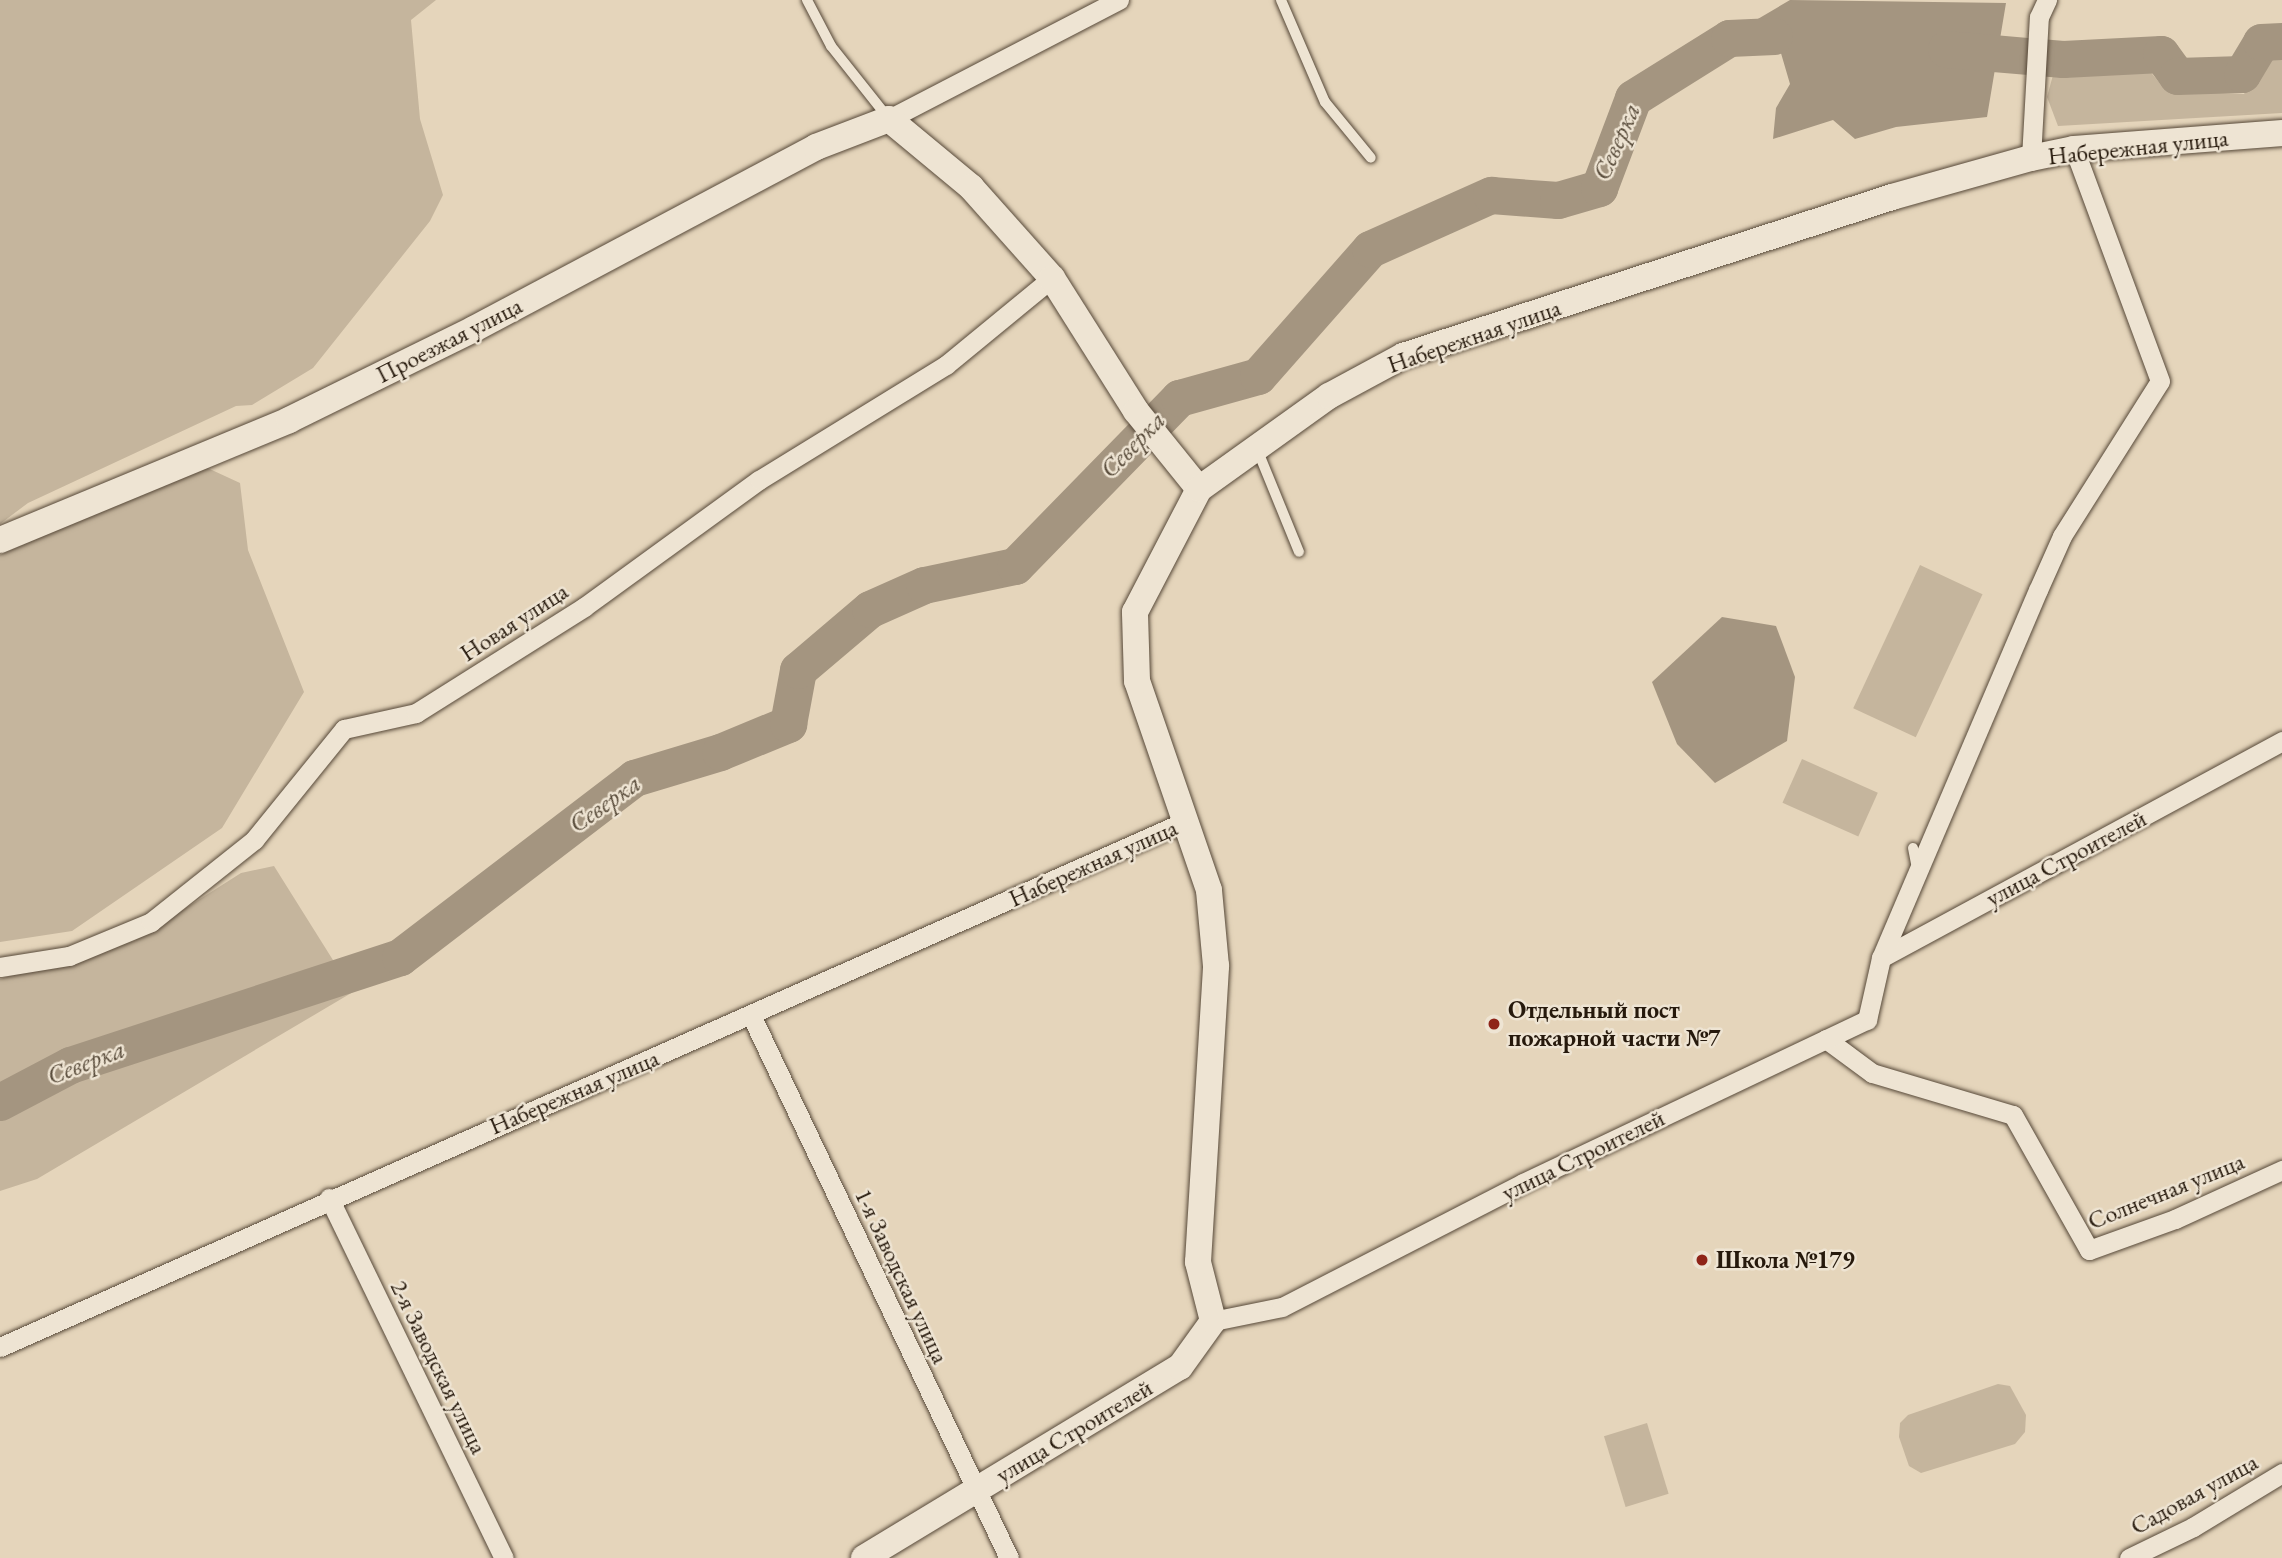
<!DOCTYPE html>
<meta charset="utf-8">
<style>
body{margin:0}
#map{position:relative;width:2282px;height:1558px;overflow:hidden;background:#e5d5bb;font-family:"EB Garamond",serif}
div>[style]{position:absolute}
.green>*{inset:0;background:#c5b59d;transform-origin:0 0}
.water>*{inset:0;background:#a49580}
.river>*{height:37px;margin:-18.5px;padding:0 18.5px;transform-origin:18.5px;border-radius:18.5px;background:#a49580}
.roads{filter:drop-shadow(0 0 2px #564838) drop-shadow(0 0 2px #564838)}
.lane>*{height:10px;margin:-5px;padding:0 5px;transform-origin:5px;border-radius:5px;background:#eee4d3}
.street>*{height:19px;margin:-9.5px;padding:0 9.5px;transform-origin:9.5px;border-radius:9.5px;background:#eee4d3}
.secondary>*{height:26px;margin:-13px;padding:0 13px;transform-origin:13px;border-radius:13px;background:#eee4d3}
.dots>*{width:19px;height:19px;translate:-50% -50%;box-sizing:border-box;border:4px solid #eee4d3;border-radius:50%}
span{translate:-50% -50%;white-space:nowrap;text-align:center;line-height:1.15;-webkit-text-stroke:5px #eee4d3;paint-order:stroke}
.street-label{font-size:24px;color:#26190c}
.poi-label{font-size:24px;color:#26190c;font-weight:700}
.left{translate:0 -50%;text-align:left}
.water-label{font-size:26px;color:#584b3a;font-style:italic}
</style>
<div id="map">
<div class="green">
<div style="clip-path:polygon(0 0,436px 0,411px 20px,420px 119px,443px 195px,430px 221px,313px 368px,252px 405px,236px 406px,28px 503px,0 524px)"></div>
<div style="clip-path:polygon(2268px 53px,2282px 53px,2282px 113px,2058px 126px,2047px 97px,2053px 75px,2149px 70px,2166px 91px,2244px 94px)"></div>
<div style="clip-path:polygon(201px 465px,240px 483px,248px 550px,304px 692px,222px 828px,72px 931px,0 942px,0 555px)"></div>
<div style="left:1920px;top:565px;width:69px;height:158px;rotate:25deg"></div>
<div style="left:1802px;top:759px;width:83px;height:48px;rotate:24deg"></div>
<div style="clip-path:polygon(274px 866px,353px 992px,37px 1179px,0 1191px,0 979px,134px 941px,241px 873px)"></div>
<div style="clip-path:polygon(1998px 1384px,2010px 1386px,2026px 1415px,2025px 1432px,2015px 1444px,1921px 1473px,1909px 1466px,1899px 1437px,1900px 1423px,1908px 1415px)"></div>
<div style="left:1647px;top:1423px;width:74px;height:45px;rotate:73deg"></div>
</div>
<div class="water">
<div style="clip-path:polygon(1790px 0,2006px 3px,1987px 117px,1896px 127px,1855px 139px,1833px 120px,1773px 139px,1776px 108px,1790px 84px,1778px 43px,1722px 40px)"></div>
<div style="clip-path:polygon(1722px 617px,1776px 626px,1795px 677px,1787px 741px,1715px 783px,1677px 744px,1652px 682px)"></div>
</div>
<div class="river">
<div style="left:1946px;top:49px;width:117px;rotate:4.9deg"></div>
<div style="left:2063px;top:59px;width:98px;rotate:-2.9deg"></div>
<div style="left:2161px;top:54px;width:27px;rotate:54deg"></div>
<div style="left:2177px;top:76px;width:65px;rotate:-1.8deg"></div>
<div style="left:2242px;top:74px;width:37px;rotate:-59deg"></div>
<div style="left:2261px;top:42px;width:21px;rotate:-3deg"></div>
<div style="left:0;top:1102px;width:79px;rotate:-27.9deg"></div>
<div style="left:70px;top:1065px;width:347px;rotate:-18.1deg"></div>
<div style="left:400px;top:957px;width:295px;rotate:-37.4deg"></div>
<div style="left:634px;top:778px;width:90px;rotate:-16.8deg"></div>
<div style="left:720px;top:752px;width:74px;rotate:-22.4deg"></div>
<div style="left:788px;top:724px;width:55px;rotate:-79.5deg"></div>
<div style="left:798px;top:670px;width:94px;rotate:-40.3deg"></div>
<div style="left:870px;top:609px;width:59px;rotate:-24deg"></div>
<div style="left:924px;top:585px;width:93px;rotate:-11.8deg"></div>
<div style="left:1015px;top:566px;width:235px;rotate:-45.7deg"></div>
<div style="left:1179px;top:398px;width:82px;rotate:-15.6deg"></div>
<div style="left:1258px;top:376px;width:169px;rotate:-48.6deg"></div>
<div style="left:1370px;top:249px;width:133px;rotate:-24.1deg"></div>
<div style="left:1491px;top:195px;width:67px;rotate:4.3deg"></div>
<div style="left:1558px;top:200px;width:43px;rotate:-16.3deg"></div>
<div style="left:1599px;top:188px;width:96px;rotate:-69.3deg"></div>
<div style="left:1633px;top:98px;width:113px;rotate:-32deg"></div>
<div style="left:1729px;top:38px;width:45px;rotate:-2.5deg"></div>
</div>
<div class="roads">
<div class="lane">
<div style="left:807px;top:0;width:52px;rotate:62.4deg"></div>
<div style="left:831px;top:46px;width:93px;rotate:51.5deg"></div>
<div style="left:1281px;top:0;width:111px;rotate:66.7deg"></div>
<div style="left:1325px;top:102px;width:72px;rotate:50.6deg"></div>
<div style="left:1257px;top:449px;width:111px;rotate:67.8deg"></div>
<div style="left:1913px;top:848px;width:20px;rotate:79deg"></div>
</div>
<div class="street">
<div style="left:889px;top:119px;width:259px;rotate:-27.4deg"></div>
<div style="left:2031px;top:158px;width:141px;rotate:-86.8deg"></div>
<div style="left:2039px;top:17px;width:19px;rotate:-65deg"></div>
<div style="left:1881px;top:958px;width:456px;rotate:-28.4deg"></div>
<div style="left:0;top:967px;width:70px;rotate:-9.1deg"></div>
<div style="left:69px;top:956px;width:89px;rotate:-22.5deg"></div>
<div style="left:151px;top:922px;width:132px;rotate:-38.5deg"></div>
<div style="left:254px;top:840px;width:143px;rotate:-51deg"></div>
<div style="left:344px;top:729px;width:74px;rotate:-12.5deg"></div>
<div style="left:416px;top:713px;width:199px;rotate:-32.2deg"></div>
<div style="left:584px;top:607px;width:216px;rotate:-36deg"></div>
<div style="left:759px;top:480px;width:220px;rotate:-31.6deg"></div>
<div style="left:946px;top:365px;width:137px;rotate:-39.4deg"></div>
<div style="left:751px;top:1015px;width:601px;rotate:64.59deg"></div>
<div style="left:1826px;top:1039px;width:57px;rotate:36.5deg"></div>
<div style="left:1872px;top:1073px;width:147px;rotate:16.6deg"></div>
<div style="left:2013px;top:1115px;width:155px;rotate:60.6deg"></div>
<div style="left:2089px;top:1250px;width:91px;rotate:-19.8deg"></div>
<div style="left:2175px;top:1219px;width:118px;rotate:-24.6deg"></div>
<div style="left:329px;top:1198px;width:400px;rotate:64.1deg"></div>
<div style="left:1213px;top:1321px;width:70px;rotate:-11.5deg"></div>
<div style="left:1282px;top:1307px;width:271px;rotate:-27.2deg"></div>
<div style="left:1523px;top:1183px;width:381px;rotate:-25.4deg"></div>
<div style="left:1867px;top:1020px;width:64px;rotate:-77.3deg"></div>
<div style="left:1881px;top:958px;width:400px;rotate:-66.9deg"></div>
<div style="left:2038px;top:590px;width:59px;rotate:-66deg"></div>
<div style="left:2062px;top:536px;width:183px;rotate:-57.7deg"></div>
<div style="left:2160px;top:381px;width:247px;rotate:-110.3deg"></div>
<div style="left:0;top:1347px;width:1297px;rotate:-23.92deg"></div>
<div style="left:2129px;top:1558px;width:71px;rotate:-25.8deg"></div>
<div style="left:2193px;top:1527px;width:104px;rotate:-31.2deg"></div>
</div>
<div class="secondary">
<div style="left:0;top:540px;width:313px;rotate:-22.5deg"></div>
<div style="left:289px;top:420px;width:206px;rotate:-26.2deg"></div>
<div style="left:474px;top:329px;width:387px;rotate:-28deg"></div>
<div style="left:816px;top:147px;width:78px;rotate:-21deg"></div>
<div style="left:889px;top:119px;width:107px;rotate:39.7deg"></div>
<div style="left:971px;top:187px;width:122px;rotate:48.3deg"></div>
<div style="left:1052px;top:278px;width:157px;rotate:57.7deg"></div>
<div style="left:1136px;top:411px;width:100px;rotate:51.1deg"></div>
<div style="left:864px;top:1558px;width:369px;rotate:-31.2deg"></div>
<div style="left:1180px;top:1367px;width:57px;rotate:-54.3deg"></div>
<div style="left:1213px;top:1321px;width:61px;rotate:-104.3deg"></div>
<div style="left:1198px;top:1262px;width:297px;rotate:-86.5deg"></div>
<div style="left:1216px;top:966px;width:76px;rotate:-95.3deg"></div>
<div style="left:1209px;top:890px;width:221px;rotate:-109deg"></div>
<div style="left:1137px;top:681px;width:69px;rotate:-91.7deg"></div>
<div style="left:1135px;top:612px;width:139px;rotate:-62.5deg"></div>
<div style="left:1199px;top:489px;width:160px;rotate:-35.6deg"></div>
<div style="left:1329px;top:396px;width:84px;rotate:-28.4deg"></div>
<div style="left:1403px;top:356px;width:514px;rotate:-18.01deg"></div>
<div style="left:1892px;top:197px;width:144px;rotate:-15.7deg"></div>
<div style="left:2031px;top:158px;width:44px;rotate:-11.8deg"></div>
<div style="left:2074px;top:149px;width:209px;rotate:-4.4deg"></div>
</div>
</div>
<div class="dots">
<div style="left:1494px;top:1024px;background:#8f2418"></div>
<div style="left:1702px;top:1260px;background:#8f2418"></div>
</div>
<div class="street-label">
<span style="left:2138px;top:147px;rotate:-6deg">Набережная улица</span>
<span style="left:1474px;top:336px;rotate:-19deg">Набережная улица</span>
<span style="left:449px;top:340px;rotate:-27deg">Проезжая улица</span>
<span style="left:514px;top:622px;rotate:-33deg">Новая улица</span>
<span style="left:2066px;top:858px;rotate:-28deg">улица Строителей</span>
<span style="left:1093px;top:863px;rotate:-24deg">Набережная улица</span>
<span style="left:574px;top:1092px;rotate:-23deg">Набережная улица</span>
<span style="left:1583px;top:1155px;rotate:-26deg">улица Строителей</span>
<span style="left:2166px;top:1191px;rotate:-22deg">Солнечная улица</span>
<span style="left:902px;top:1276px;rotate:65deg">1-я Заводская улица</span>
<span style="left:439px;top:1367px;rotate:64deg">2-я Заводская улица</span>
<span style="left:1074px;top:1431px;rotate:-31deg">улица Строителей</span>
<span style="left:2194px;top:1494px;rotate:-29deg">Садовая улица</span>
</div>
<div class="poi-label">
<span class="left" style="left:1508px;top:1024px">Отдельный пост<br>пожарной части №7</span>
<span class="left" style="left:1716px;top:1260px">Школа №179</span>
</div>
<div class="water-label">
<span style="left:1617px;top:142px;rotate:-66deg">Северка</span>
<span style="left:1133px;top:445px;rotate:-46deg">Северка</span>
<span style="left:605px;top:804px;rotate:-35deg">Северка</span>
<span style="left:86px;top:1063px;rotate:-21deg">Северка</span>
</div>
</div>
